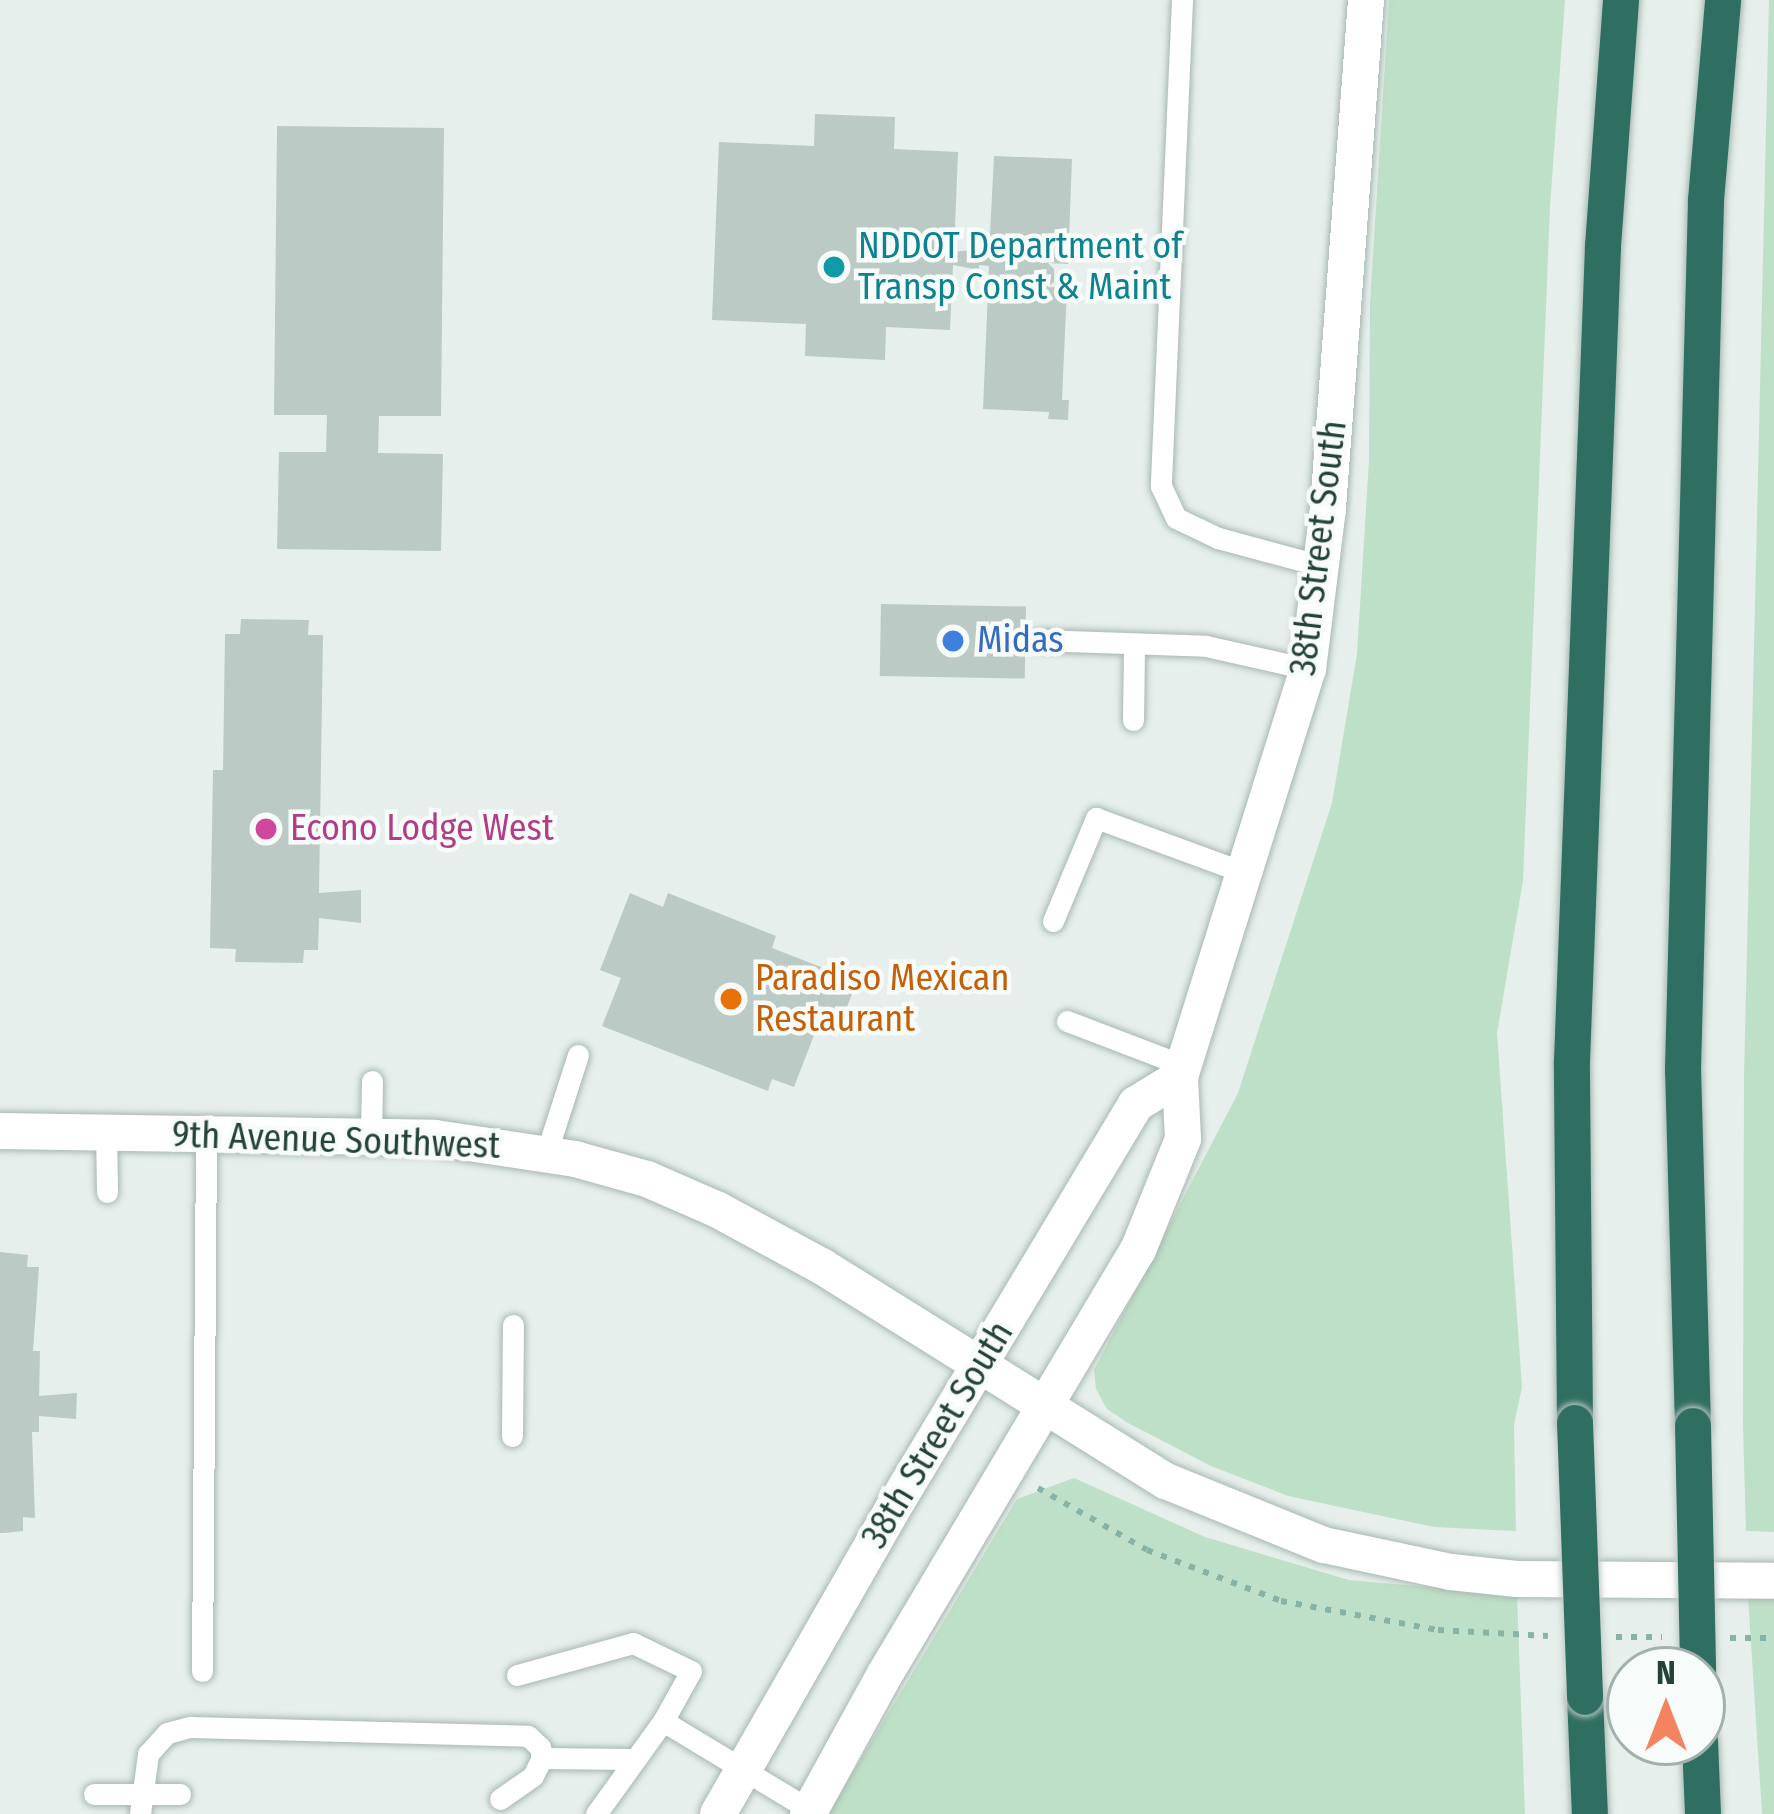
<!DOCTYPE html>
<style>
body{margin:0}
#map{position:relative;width:1774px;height:1814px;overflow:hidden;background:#e6efeb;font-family:"Fira Sans Condensed",sans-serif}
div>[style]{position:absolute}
.green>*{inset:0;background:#bfe0c8}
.building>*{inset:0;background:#bbcac4;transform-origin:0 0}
.path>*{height:6px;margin-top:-3px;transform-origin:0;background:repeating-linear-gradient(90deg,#86b3a5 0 6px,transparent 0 15px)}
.roads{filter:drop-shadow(0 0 3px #a8b8b2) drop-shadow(0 0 3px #a8b8b2)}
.service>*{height:21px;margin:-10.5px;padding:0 10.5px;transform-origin:10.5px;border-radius:10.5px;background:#fff}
.tertiary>*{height:36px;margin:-18px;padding:0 18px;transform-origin:18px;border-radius:18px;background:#fff}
.motorway>*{height:36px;margin:-18px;padding:0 18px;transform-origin:18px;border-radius:18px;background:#2f6f62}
.bridges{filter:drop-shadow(0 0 3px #c2cac8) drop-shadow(0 0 3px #c2cac8)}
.motorway-bridge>*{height:36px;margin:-18px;padding:0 18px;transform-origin:18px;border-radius:18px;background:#2f6f62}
.dots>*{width:33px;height:33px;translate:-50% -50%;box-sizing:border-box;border:6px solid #f7fbf9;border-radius:50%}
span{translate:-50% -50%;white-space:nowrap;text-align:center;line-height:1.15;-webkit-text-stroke:9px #f7fbf9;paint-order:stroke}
.culture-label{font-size:36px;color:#0d838f}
.left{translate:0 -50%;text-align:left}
.street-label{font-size:36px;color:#24423a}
.shop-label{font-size:36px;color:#366cbe}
.hotel-label{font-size:36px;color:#b23c85}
.food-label{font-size:36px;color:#c56008}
.north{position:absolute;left:1606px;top:1646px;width:120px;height:120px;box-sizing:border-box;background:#f7fbf9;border:3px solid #a3b1ad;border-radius:50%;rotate:0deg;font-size:33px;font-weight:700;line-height:48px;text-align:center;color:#24423a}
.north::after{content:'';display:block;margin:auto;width:42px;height:54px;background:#f4845f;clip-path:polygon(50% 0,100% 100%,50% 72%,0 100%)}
</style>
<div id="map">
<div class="green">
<div style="clip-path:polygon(1389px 0,1565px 0,1550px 207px,1523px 881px,1497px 1033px,1522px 1387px,1514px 1425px,1516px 1531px,1434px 1527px,1288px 1496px,1211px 1466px,1128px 1423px,1107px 1409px,1096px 1389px,1094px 1370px,1238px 1093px,1332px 803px,1357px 654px,1369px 460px,1370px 303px)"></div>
<div style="clip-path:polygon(1769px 0,1774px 0,1774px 1532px,1746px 1531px,1743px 1427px,1744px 1078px)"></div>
<div style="clip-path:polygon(1074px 1478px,1205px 1537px,1349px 1580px,1517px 1595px,1525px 1814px,828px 1814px,1017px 1499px)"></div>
<div style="clip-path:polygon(1748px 1597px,1774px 1598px,1774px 1814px,1762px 1814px)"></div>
</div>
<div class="building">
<div style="clip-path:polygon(815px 114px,895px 117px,894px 149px,958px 152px,954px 252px,980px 249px,989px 254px,994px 156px,1072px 159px,1068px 264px,1048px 263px,1054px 269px,1054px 282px,1047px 287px,1067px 288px,1062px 400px,1069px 400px,1068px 420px,1048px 419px,1049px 412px,983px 409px,989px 266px,979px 265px,979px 270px,953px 265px,950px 330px,886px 327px,885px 360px,805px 356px,806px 324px,712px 320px,719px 142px,814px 146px)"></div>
<div style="clip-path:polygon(277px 126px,444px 128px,441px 416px,379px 416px,378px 453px,443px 454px,441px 551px,277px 549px,279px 452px,326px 452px,327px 415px,274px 415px)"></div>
<div style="left:881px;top:604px;width:145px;height:72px;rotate:1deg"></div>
<div style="clip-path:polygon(241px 619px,309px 620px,308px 635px,323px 635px,319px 893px,361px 890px,361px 923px,319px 918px,318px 950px,304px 950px,303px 963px,235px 962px,236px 949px,210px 948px,213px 770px,223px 770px,225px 634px,240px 634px)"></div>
<div style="clip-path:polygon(630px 893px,663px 907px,668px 893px,776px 936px,772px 948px,857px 981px,840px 1025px,821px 1017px,794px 1087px,772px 1079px,768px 1091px,602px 1026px,621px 978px,600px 970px)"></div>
<div style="clip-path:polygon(0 1252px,28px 1255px,27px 1267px,39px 1267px,33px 1351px,40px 1351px,39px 1396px,77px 1393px,76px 1419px,39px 1416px,39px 1432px,32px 1432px,35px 1518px,23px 1517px,23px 1531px,5px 1533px,0 1533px)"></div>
</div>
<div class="path">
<div style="left:1038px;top:1488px;width:125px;rotate:29.6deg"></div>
<div style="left:1147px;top:1550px;width:143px;rotate:20.8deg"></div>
<div style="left:1281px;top:1601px;width:160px;rotate:10.5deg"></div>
<div style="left:1438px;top:1630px;width:110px;rotate:3.1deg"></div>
<div style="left:1616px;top:1637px;width:46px"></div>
<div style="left:1730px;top:1638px;width:44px"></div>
</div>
<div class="roads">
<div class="service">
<div style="left:1182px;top:0;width:486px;rotate:92.5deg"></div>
<div style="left:1161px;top:486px;width:35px;rotate:65deg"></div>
<div style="left:1176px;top:518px;width:47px;rotate:25.5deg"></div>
<div style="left:1218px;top:538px;width:108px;rotate:15.1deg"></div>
<div style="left:1038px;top:640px;width:168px;rotate:2deg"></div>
<div style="left:1206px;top:646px;width:105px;rotate:12.7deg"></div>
<div style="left:1133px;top:720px;width:76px;rotate:-89.2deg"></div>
<div style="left:1053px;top:921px;width:112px;rotate:-67.3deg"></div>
<div style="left:1096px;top:818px;width:162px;rotate:20.2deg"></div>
<div style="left:1067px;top:1021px;width:126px;rotate:20.9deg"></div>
<div style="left:106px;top:1132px;width:60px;rotate:89deg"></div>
<div style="left:371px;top:1137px;width:56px;rotate:-89deg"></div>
<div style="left:546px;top:1154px;width:104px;rotate:-72.1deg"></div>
<div style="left:512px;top:1436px;width:111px;rotate:-89.5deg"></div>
<div style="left:202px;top:1671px;width:537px;rotate:-89.57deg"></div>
<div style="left:517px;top:1675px;width:120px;rotate:-15.4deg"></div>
<div style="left:633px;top:1643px;width:64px;rotate:25.8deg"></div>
<div style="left:691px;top:1671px;width:57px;rotate:119.2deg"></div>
<div style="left:663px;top:1721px;width:172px;rotate:31.2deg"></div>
<div style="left:542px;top:1758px;width:89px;rotate:0.6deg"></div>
<div style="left:94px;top:1794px;width:86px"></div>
<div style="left:140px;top:1814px;width:61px;rotate:-82.4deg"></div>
<div style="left:148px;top:1754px;width:28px;rotate:-48deg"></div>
<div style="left:167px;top:1733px;width:24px;rotate:-15deg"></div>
<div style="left:190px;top:1727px;width:338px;rotate:1.5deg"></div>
<div style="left:528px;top:1736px;width:16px;rotate:43deg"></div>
<div style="left:540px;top:1747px;width:11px;rotate:80deg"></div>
<div style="left:542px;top:1758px;width:20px;rotate:117deg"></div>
<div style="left:533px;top:1776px;width:40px;rotate:145.1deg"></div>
<div style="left:596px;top:1814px;width:115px;rotate:-54.2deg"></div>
</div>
<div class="tertiary">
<div style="left:0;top:1131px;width:435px;rotate:0.9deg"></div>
<div style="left:435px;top:1138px;width:142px;rotate:8.5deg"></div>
<div style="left:575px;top:1159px;width:75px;rotate:15.5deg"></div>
<div style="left:647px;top:1179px;width:77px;rotate:23.6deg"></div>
<div style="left:718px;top:1210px;width:119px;rotate:28.5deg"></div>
<div style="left:823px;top:1267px;width:404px;rotate:32deg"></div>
<div style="left:1166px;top:1481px;width:170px;rotate:22.1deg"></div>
<div style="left:1324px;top:1545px;width:130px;rotate:12deg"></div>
<div style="left:1451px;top:1572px;width:66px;rotate:6.1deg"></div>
<div style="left:1517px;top:1579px;width:257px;rotate:0.4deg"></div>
<div style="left:718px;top:1814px;width:362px;rotate:-60.2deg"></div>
<div style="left:898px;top:1500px;width:462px;rotate:-59deg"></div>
<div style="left:1136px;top:1104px;width:52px;rotate:-31.5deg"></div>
<div style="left:808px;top:1814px;width:160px;rotate:-61.2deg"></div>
<div style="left:885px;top:1674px;width:494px;rotate:-59.2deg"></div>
<div style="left:1138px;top:1250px;width:120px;rotate:-67.9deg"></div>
<div style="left:1183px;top:1139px;width:62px;rotate:-92.8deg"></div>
<div style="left:1180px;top:1077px;width:428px;rotate:-72.6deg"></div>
<div style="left:1308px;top:669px;width:162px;rotate:-82.9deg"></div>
<div style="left:1328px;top:508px;width:509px;rotate:-85.72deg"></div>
</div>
<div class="motorway">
<div style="left:1575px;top:1423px;width:362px;rotate:-90.5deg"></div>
<div style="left:1572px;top:1061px;width:816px;rotate:-87.82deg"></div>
<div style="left:1603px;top:246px;width:247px;rotate:-85.8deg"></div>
<div style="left:1693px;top:1426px;width:357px;rotate:-91.6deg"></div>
<div style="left:1683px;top:1069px;width:869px;rotate:-88.48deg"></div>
<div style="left:1706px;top:200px;width:201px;rotate:-85.1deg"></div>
<div style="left:1585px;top:1697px;width:117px;rotate:87.6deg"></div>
<div style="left:1700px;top:1742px;width:72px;rotate:87.6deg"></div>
</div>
</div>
<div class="bridges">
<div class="motorway-bridge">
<div style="left:1575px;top:1423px;width:274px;rotate:87.9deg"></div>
<div style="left:1693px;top:1426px;width:244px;rotate:88.8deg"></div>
</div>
</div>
<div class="dots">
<div style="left:834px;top:267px;background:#0f9aa8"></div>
<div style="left:953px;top:641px;background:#3f7fe0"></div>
<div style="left:266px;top:829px;background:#d1479c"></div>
<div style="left:731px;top:999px;background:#e8710a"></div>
</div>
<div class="culture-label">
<span class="left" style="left:858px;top:267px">NDDOT Department of<br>Transp Const &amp; Maint</span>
</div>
<div class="street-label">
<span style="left:1319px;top:548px;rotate:-83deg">38th Street South</span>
<span style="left:336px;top:1141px;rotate:2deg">9th Avenue Southwest</span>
<span style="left:938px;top:1435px;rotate:-59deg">38th Street South</span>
</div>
<div class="shop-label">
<span class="left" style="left:977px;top:641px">Midas</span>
</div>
<div class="hotel-label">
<span class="left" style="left:290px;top:829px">Econo Lodge West</span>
</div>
<div class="food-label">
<span class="left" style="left:755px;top:999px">Paradiso Mexican<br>Restaurant</span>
</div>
<div class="north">N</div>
</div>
